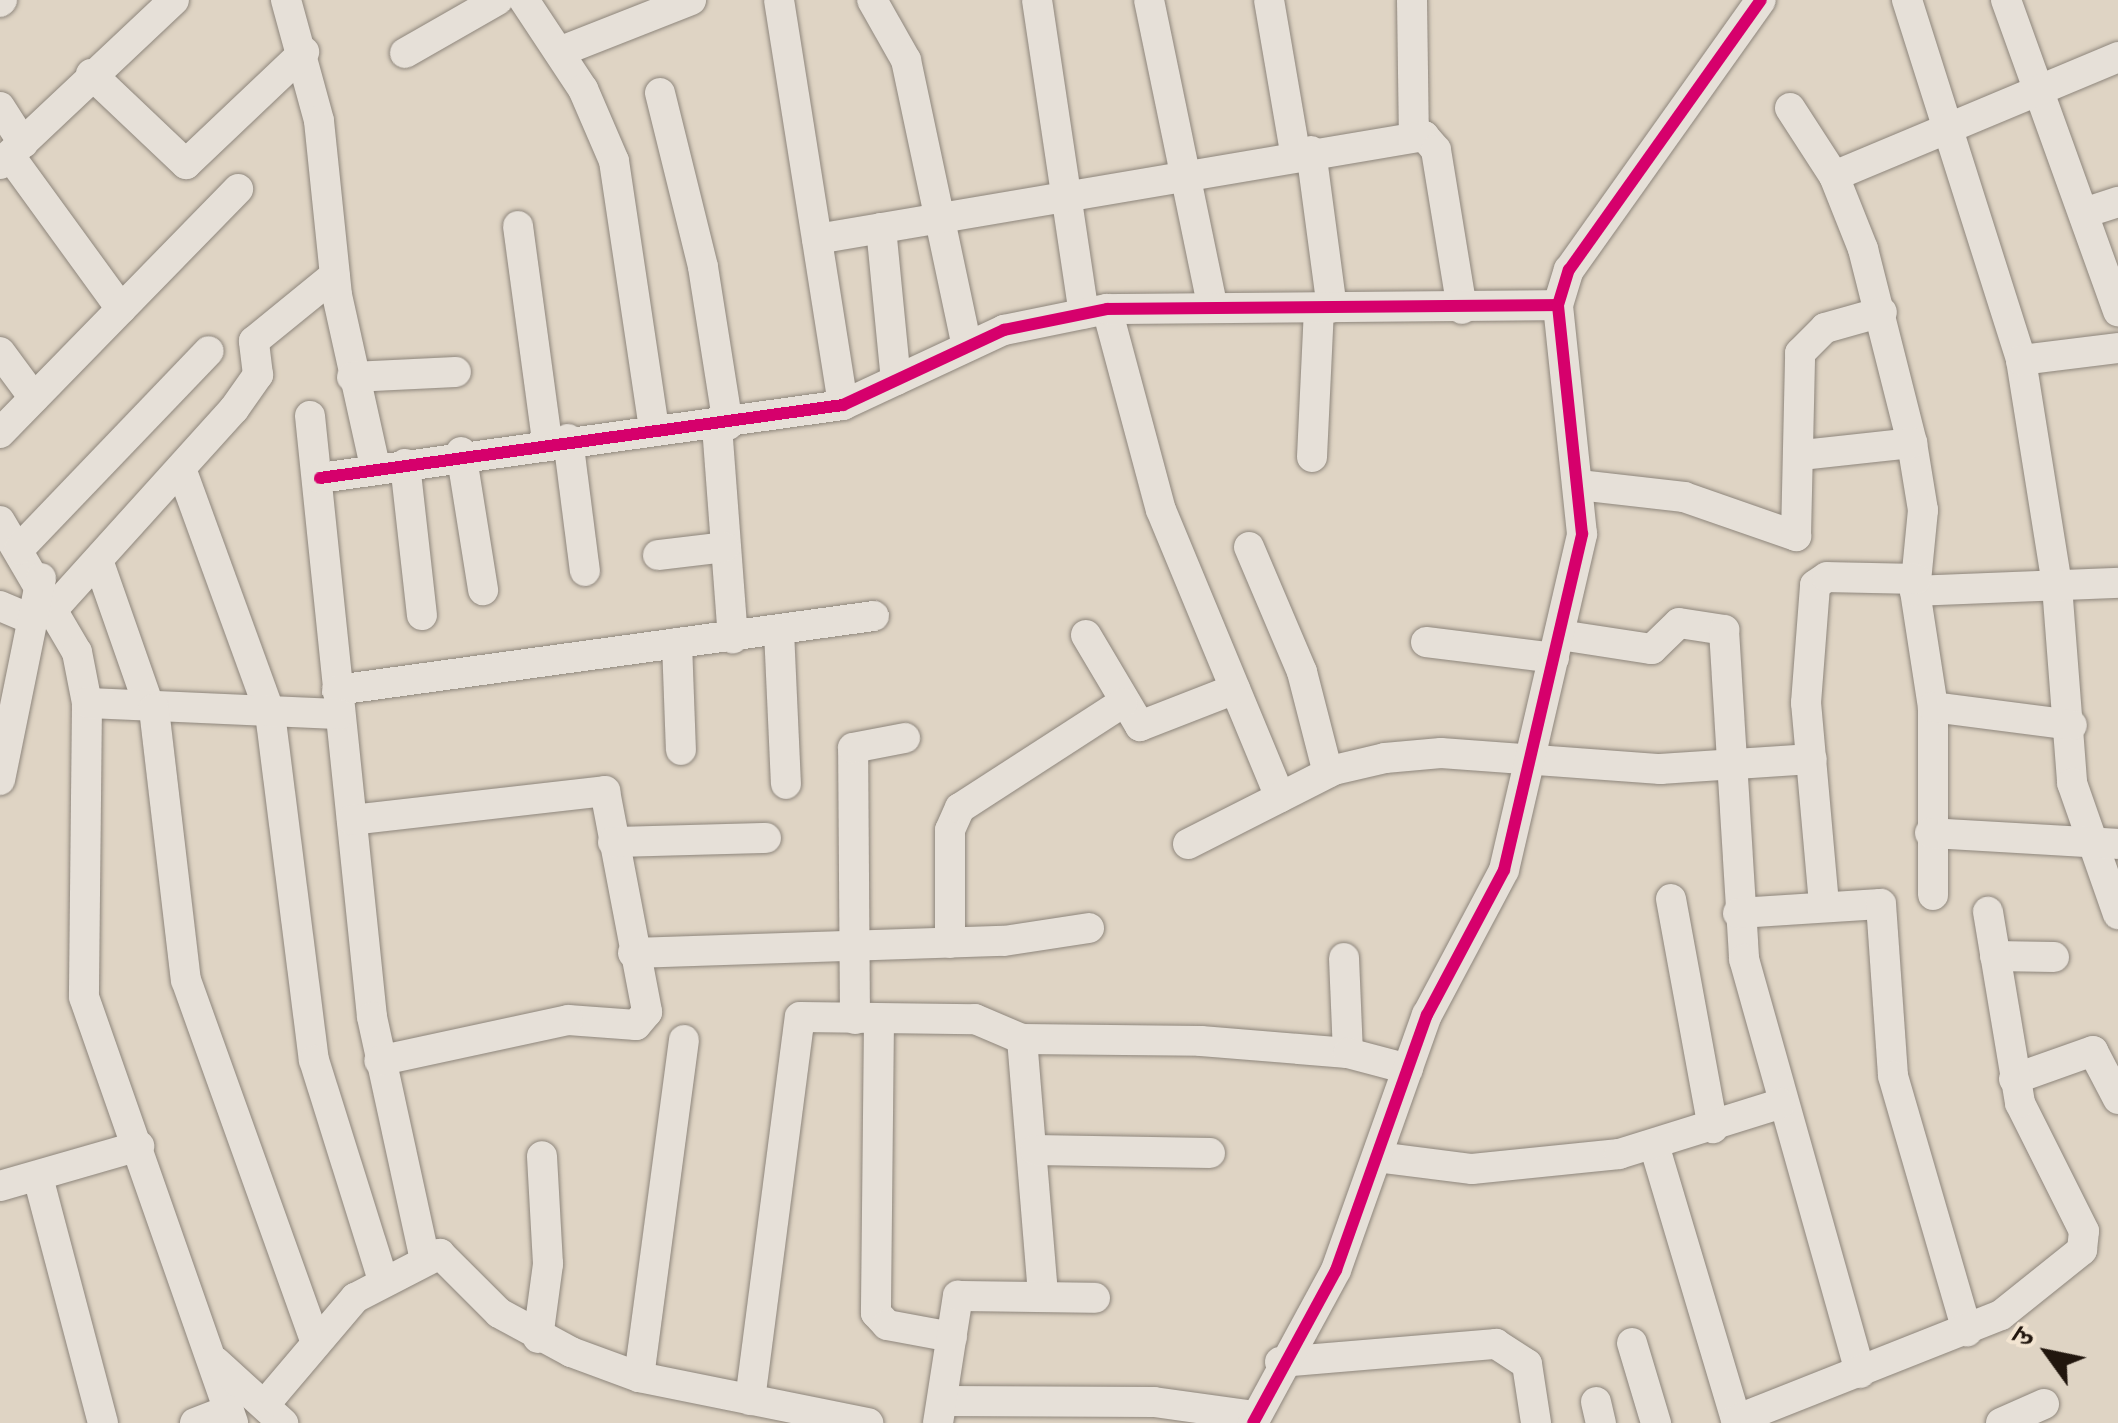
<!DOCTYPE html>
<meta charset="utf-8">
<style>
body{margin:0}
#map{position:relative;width:2118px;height:1423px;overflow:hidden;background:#dfd4c4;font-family:"Gentium Book Plus","Noto Serif Devanagari",serif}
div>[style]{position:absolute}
.roads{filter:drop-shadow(0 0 2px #8e867c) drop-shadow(0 0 2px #8e867c)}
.minor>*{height:30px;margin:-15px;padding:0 15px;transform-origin:15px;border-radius:15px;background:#e6e0d8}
.cycleway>*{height:12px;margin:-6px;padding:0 6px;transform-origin:6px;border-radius:6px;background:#d6006c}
span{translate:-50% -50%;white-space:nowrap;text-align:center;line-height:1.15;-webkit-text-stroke:10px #f2e4d1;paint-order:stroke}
.north{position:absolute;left:1998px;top:1303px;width:100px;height:100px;-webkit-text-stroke:8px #f2e4d1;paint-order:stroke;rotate:303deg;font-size:28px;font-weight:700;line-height:40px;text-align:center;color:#21160e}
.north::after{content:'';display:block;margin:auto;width:35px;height:45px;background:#21160e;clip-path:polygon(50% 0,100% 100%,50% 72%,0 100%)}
</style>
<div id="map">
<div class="roads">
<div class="minor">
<div style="left:286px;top:0;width:125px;rotate:74.7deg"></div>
<div style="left:319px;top:121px;width:175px;rotate:84.1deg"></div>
<div style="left:337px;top:295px;width:176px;rotate:77.5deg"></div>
<div style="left:524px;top:0;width:107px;rotate:56.5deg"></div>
<div style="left:583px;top:89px;width:78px;rotate:66.7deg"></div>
<div style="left:614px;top:161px;width:270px;rotate:81.5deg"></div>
<div style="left:779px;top:0;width:410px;rotate:81deg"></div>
<div style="left:872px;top:0;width:69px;rotate:60.5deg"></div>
<div style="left:906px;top:60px;width:293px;rotate:78deg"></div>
<div style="left:1037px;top:0;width:317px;rotate:81.5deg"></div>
<div style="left:1149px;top:0;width:309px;rotate:78.3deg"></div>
<div style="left:1269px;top:0;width:154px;rotate:80.3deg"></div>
<div style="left:1412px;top:0;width:136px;rotate:89.2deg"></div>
<div style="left:1907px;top:0;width:378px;rotate:72.4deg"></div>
<div style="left:2021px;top:360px;width:229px;rotate:80.9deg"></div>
<div style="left:2057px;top:586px;width:198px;rotate:85.6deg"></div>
<div style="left:2072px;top:783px;width:139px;rotate:70.7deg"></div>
<div style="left:2006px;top:0;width:331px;rotate:70.2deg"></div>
<div style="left:0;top:2px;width:3px;rotate:-45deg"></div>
<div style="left:559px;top:52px;width:142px;rotate:-21.5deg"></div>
<div style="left:405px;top:53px;width:107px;rotate:-29.7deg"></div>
<div style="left:91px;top:74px;width:131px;rotate:43.5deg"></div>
<div style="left:186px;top:164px;width:163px;rotate:-43.5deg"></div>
<div style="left:660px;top:93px;width:179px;rotate:76.1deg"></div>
<div style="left:703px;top:267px;width:160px;rotate:81deg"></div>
<div style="left:0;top:107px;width:43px;rotate:57.4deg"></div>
<div style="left:1790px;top:108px;width:81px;rotate:57.1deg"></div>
<div style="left:1834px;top:176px;width:79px;rotate:68.3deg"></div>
<div style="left:1863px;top:249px;width:200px;rotate:75.8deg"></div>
<div style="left:1912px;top:443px;width:68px;rotate:80.7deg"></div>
<div style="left:1923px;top:510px;width:81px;rotate:95.6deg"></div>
<div style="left:1915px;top:591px;width:117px;rotate:81.2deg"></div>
<div style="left:1933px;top:707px;width:188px;rotate:90deg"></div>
<div style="left:1311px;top:151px;width:158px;rotate:82.4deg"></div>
<div style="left:10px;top:156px;width:189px;rotate:54deg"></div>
<div style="left:0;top:164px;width:239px;rotate:-43.3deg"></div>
<div style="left:1834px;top:176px;width:308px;rotate:-22.7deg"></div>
<div style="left:2084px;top:213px;width:36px;rotate:-18deg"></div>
<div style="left:518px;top:226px;width:217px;rotate:82.3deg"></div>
<div style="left:881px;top:228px;width:153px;rotate:84.4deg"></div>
<div style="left:817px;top:239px;width:616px;rotate:-9.63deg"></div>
<div style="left:1424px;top:136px;width:18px;rotate:49deg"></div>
<div style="left:1436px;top:150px;width:161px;rotate:80.7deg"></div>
<div style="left:1107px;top:309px;width:208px;rotate:75deg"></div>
<div style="left:1161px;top:510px;width:311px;rotate:67.5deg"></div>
<div style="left:0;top:352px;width:57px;rotate:53.5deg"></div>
<div style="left:2021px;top:360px;width:98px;rotate:-7.1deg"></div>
<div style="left:352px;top:377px;width:104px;rotate:-2.8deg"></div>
<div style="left:310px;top:416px;width:604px;rotate:84.11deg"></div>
<div style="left:372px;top:1017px;width:245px;rotate:77.7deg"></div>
<div style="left:717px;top:426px;width:213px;rotate:85.7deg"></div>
<div style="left:0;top:433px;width:341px;rotate:-45.7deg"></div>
<div style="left:568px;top:439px;width:133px;rotate:82.7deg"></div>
<div style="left:461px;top:452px;width:140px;rotate:80.9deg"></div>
<div style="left:1802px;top:455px;width:111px;rotate:-6.2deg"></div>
<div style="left:1312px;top:457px;width:149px;rotate:-87.3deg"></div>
<div style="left:405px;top:464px;width:152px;rotate:83.6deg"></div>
<div style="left:183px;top:474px;width:254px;rotate:70deg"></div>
<div style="left:270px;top:713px;width:350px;rotate:82.8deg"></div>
<div style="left:314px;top:1060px;width:227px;rotate:72.6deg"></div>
<div style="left:320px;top:478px;width:528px;rotate:-7.95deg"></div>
<div style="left:843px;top:405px;width:178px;rotate:-25deg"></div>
<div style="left:1004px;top:330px;width:105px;rotate:-11.5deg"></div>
<div style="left:1107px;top:309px;width:451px;rotate:-0.5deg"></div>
<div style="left:1579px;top:485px;width:106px;rotate:6.5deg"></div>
<div style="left:1684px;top:497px;width:119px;rotate:19.2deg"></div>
<div style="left:1796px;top:536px;width:183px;rotate:-88.7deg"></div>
<div style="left:1800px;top:353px;width:35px;rotate:-45deg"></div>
<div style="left:1825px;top:328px;width:59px;rotate:-15.7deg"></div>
<div style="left:0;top:521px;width:152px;rotate:59.6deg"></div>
<div style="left:77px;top:652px;width:52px;rotate:78.9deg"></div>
<div style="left:87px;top:703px;width:294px;rotate:90.6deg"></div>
<div style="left:84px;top:997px;width:451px;rotate:70.7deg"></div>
<div style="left:1249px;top:547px;width:136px;rotate:67deg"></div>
<div style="left:1302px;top:672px;width:104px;rotate:75.6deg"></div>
<div style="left:19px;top:549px;width:274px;rotate:-46.2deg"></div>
<div style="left:658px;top:555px;width:67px;rotate:-6.8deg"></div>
<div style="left:99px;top:563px;width:151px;rotate:70.7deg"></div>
<div style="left:1915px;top:591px;width:203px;rotate:-2.3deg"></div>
<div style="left:0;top:606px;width:36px;rotate:23deg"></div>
<div style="left:55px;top:607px;width:267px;rotate:-47.9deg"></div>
<div style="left:234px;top:409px;width:42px;rotate:-54.8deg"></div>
<div style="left:258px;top:375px;width:34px;rotate:-97deg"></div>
<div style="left:254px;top:341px;width:104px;rotate:-39.2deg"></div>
<div style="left:779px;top:631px;width:153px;rotate:87.4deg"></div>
<div style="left:1086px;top:635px;width:106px;rotate:59.3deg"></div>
<div style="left:1140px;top:726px;width:102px;rotate:-21.3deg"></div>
<div style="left:1560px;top:635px;width:93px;rotate:8.7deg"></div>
<div style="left:1652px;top:649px;width:37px;rotate:-44deg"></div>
<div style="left:1679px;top:623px;width:46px;rotate:8.8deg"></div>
<div style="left:1724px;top:630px;width:330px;rotate:86.5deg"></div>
<div style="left:1744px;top:959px;width:430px;rotate:74.3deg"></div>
<div style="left:1426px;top:642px;width:129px;rotate:7.1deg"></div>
<div style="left:677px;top:643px;width:107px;rotate:87.9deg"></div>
<div style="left:337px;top:690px;width:542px;rotate:-7.85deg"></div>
<div style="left:87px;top:703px;width:252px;rotate:2.5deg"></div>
<div style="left:1933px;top:707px;width:140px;rotate:7.4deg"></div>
<div style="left:154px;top:709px;width:273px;rotate:83.3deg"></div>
<div style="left:186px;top:980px;width:382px;rotate:70.3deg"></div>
<div style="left:0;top:780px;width:206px;rotate:-78.5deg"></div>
<div style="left:352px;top:820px;width:255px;rotate:-6.5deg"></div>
<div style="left:605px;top:791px;width:225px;rotate:79.2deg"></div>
<div style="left:647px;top:1012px;width:17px;rotate:130deg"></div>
<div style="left:636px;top:1025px;width:68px;rotate:-175.8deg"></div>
<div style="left:568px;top:1020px;width:193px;rotate:167.8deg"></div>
<div style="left:1930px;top:833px;width:188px;rotate:3.3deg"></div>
<div style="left:613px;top:842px;width:153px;rotate:-1.5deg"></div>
<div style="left:1188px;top:844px;width:164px;rotate:-26.9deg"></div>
<div style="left:1334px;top:770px;width:52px;rotate:-13.2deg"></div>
<div style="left:1385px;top:758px;width:56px;rotate:-5.1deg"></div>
<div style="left:1441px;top:753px;width:220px;rotate:4.2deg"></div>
<div style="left:1660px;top:769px;width:152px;rotate:-3.8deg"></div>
<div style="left:1671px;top:899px;width:233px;rotate:79.6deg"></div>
<div style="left:1824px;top:904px;width:202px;rotate:-95.1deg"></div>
<div style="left:1806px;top:703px;width:118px;rotate:-85.6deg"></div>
<div style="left:1815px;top:585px;width:14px;rotate:-34deg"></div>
<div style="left:1827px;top:577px;width:89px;rotate:1.3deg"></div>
<div style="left:1738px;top:913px;width:143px;rotate:-3.6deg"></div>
<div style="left:1881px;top:904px;width:172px;rotate:86deg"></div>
<div style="left:1893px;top:1076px;width:266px;rotate:73.8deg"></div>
<div style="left:950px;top:943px;width:113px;rotate:-90deg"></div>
<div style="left:950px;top:830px;width:24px;rotate:-66deg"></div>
<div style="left:960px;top:808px;width:193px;rotate:-32.9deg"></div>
<div style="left:633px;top:953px;width:371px;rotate:-1.9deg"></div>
<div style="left:1004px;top:941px;width:86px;rotate:-8.7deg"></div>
<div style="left:1995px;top:956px;width:59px;rotate:1deg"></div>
<div style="left:1344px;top:958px;width:95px;rotate:87.6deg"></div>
<div style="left:855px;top:1019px;width:271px;rotate:-90.4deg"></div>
<div style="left:853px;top:748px;width:53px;rotate:-10.9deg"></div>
<div style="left:879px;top:1020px;width:293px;rotate:90.6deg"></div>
<div style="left:876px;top:1313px;width:16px;rotate:47deg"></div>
<div style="left:887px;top:1325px;width:66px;rotate:10.5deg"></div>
<div style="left:1022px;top:1039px;width:258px;rotate:85.3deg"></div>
<div style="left:2014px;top:1079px;width:84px;rotate:-19.5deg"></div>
<div style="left:2093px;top:1051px;width:54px;rotate:62.5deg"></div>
<div style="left:1655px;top:1148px;width:287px;rotate:73.4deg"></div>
<div style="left:1035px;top:1150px;width:175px;rotate:1deg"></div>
<div style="left:1377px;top:1157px;width:96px;rotate:7.2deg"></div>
<div style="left:1472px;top:1169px;width:148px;rotate:-5.8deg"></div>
<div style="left:1619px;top:1154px;width:169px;rotate:-17.3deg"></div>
<div style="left:38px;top:1177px;width:254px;rotate:75.2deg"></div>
<div style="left:0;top:1186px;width:145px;rotate:-16.1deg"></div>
<div style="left:538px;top:1338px;width:75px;rotate:-82.3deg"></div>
<div style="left:548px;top:1264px;width:108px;rotate:-93.2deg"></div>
<div style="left:1632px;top:1343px;width:84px;rotate:73.3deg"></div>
<div style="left:216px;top:1362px;width:91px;rotate:42.3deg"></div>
<div style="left:1280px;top:1362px;width:217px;rotate:-4.8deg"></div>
<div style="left:1496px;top:1344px;width:37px;rotate:33deg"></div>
<div style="left:1527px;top:1364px;width:60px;rotate:81.3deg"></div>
<div style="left:639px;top:1377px;width:340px;rotate:-82.4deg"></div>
<div style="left:750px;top:1400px;width:386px;rotate:-82.6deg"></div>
<div style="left:800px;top:1017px;width:175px;rotate:0.7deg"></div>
<div style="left:975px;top:1019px;width:51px;rotate:23.1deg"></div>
<div style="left:1022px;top:1039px;width:179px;rotate:0.6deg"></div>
<div style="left:1201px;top:1041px;width:147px;rotate:4.7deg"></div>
<div style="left:1348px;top:1053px;width:62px;rotate:14.9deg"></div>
<div style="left:944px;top:1401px;width:210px;rotate:0.3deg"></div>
<div style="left:1154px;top:1402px;width:102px;rotate:7.9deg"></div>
<div style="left:1596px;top:1402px;width:22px;rotate:77deg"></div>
<div style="left:266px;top:1403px;width:138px;rotate:-49.7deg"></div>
<div style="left:355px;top:1298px;width:96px;rotate:-27.4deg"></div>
<div style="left:440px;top:1254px;width:83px;rotate:45deg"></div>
<div style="left:499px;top:1313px;width:82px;rotate:28.4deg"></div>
<div style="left:571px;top:1352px;width:72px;rotate:20.2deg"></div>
<div style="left:639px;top:1377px;width:234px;rotate:11.4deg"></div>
<div style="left:1736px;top:1420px;width:285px;rotate:-21.6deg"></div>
<div style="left:2001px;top:1315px;width:104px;rotate:-38.7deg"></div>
<div style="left:2082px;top:1250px;width:19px;rotate:-84deg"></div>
<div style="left:2084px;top:1231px;width:143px;rotate:-116.6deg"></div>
<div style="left:2020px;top:1103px;width:194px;rotate:-99.5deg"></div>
<div style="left:195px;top:1423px;width:36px;rotate:-21deg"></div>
<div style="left:938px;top:1423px;width:129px;rotate:-81.1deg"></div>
<div style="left:958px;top:1296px;width:137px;rotate:0.8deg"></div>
<div style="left:1253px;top:1423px;width:174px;rotate:-61.5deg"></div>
<div style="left:1336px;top:1270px;width:271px;rotate:-70.4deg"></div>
<div style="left:1427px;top:1015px;width:164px;rotate:-62deg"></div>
<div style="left:1504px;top:870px;width:345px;rotate:-76.9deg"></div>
<div style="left:1582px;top:534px;width:230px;rotate:-96deg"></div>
<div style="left:1558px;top:305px;width:37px;rotate:-73deg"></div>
<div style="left:1569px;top:270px;width:331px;rotate:-54.6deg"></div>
<div style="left:2001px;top:1423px;width:47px;rotate:-23.8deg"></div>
</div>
</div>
<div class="cycleway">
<div style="left:320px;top:478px;width:528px;rotate:-7.95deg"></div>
<div style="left:843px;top:405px;width:178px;rotate:-25deg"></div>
<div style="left:1004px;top:330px;width:105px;rotate:-11.5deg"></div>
<div style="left:1107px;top:309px;width:451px;rotate:-0.5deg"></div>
<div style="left:1253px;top:1423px;width:174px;rotate:-61.5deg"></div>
<div style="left:1336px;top:1270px;width:271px;rotate:-70.4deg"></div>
<div style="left:1427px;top:1015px;width:164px;rotate:-62deg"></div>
<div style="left:1504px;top:870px;width:345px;rotate:-76.9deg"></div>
<div style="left:1582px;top:534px;width:230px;rotate:-96deg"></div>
<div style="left:1558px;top:305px;width:37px;rotate:-73deg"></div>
<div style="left:1569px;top:270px;width:331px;rotate:-54.6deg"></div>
</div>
<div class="north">उ</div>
</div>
